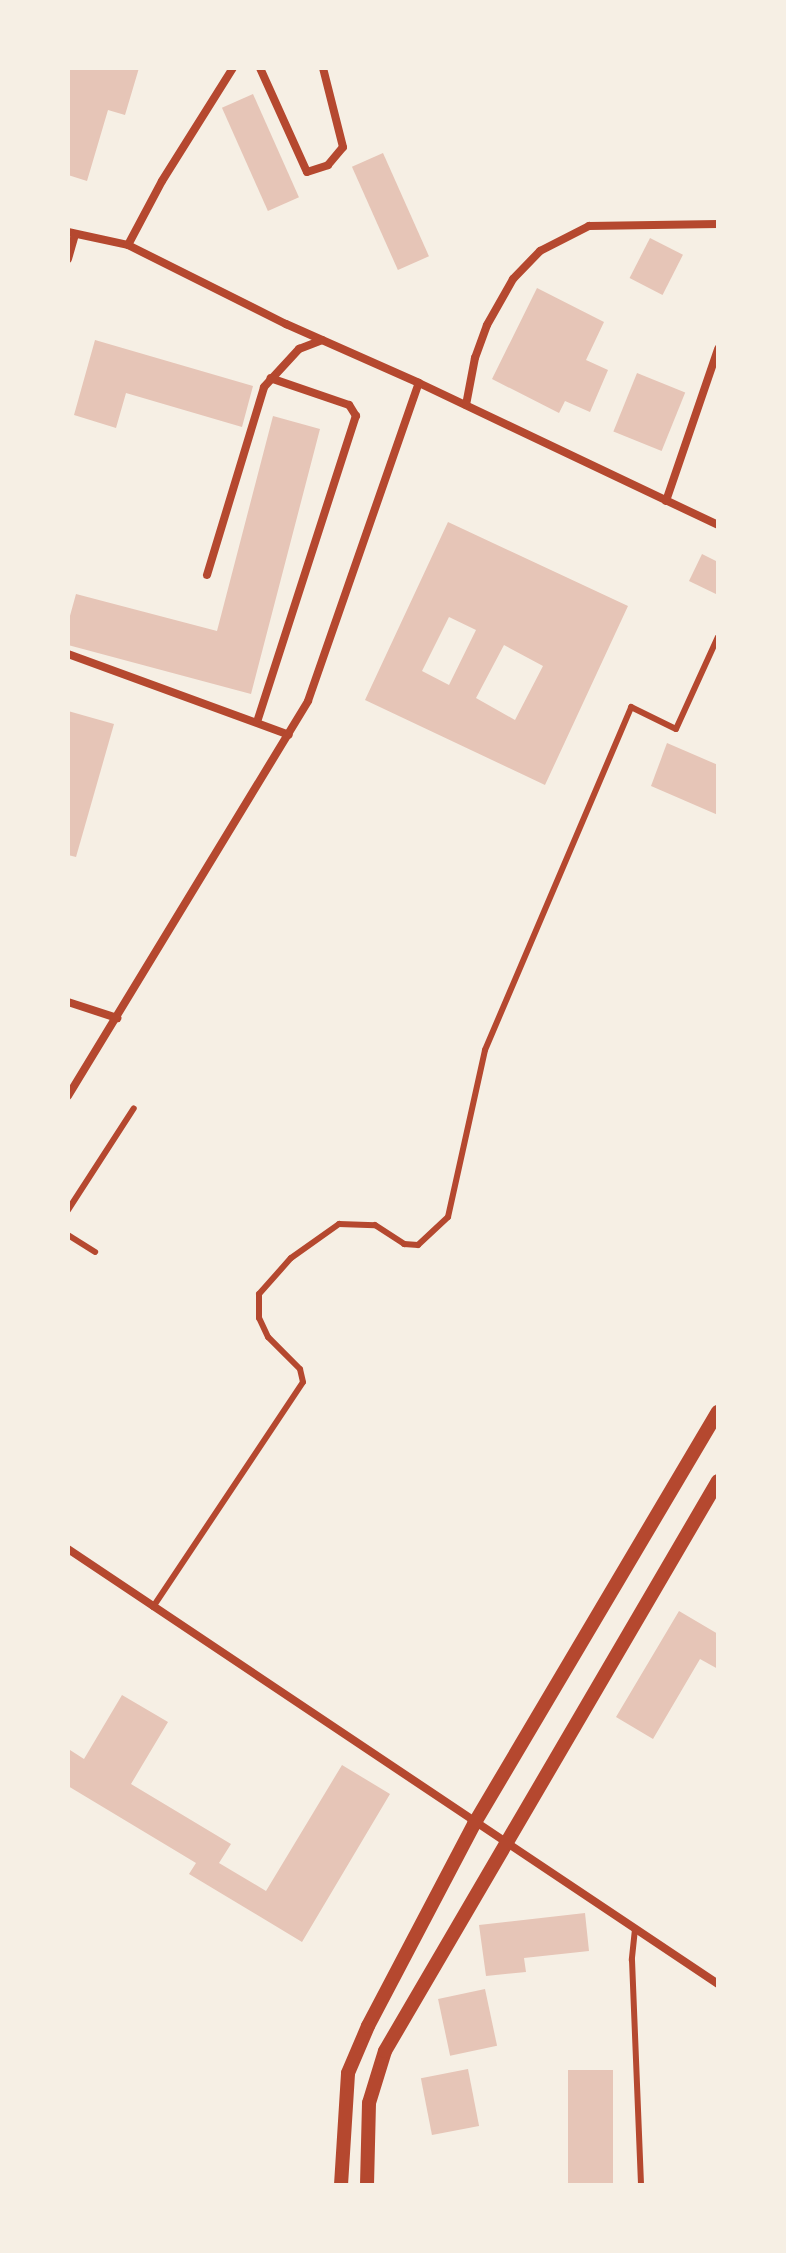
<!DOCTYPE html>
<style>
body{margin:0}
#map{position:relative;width:786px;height:2253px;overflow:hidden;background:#f6efe4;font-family:"Work Sans",sans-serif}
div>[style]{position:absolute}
.building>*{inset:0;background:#e6c5b7;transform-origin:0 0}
.service>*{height:6px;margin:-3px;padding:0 3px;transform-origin:3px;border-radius:3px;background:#b5482f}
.minor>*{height:8px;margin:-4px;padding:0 4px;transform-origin:4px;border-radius:4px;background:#b5482f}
.tertiary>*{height:14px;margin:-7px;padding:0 7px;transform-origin:7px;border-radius:7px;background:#b5482f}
span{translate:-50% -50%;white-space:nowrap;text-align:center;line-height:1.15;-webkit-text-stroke:6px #f6efe4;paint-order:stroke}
.frame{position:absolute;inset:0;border:70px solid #f6efe4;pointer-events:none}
</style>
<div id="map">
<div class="building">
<div style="clip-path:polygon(68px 68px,139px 68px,125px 115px,108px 110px,87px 181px,68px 175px)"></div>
<div style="left:253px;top:94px;width:113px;height:34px;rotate:66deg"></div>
<div style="left:383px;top:153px;width:113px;height:34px;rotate:66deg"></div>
<div style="left:650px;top:238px;width:37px;height:45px;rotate:27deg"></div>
<div style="clip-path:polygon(537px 288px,604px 322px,586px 360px,608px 370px,590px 412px,565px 401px,559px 413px,492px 379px)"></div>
<div style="clip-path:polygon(95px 340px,253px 386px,242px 427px,126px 393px,116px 428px,74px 415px)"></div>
<div style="left:637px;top:373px;width:52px;height:63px;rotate:22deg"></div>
<div style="clip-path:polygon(273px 416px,320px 429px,251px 694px,68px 645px,68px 623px,76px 594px,217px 631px)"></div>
<div style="clip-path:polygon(evenodd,448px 522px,628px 606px,545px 785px,365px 700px,448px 522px,449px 617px,476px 630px,449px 685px,422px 671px,449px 617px,448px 522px,504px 645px,543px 666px,515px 720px,476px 698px,504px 645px)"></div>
<div style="clip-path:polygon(702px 554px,718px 562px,718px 595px,689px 581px)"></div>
<div style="clip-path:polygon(68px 711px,114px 724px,76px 857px,68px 855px)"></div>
<div style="clip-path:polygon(667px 743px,718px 765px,718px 815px,651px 786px)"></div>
<div style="clip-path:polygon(679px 1611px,718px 1634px,718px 1669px,700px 1659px,653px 1739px,616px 1717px)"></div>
<div style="clip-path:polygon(122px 1695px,168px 1722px,131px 1784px,231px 1844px,219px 1863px,266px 1891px,342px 1765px,390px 1794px,302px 1942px,189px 1874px,196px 1863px,68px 1786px,68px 1754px,70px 1750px,84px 1759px)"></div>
<div style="clip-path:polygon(585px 1913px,589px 1951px,524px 1958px,526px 1972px,486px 1976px,479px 1925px)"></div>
<div style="left:485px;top:1989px;width:58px;height:48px;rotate:78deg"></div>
<div style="left:468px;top:2069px;width:58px;height:48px;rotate:79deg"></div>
<div style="left:568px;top:2070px;width:45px;height:115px"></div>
</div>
<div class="service">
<div style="left:68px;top:1210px;width:121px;rotate:-57.1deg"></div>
<div style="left:68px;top:1235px;width:32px;rotate:32deg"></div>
<div style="left:153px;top:1607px;width:270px;rotate:-56.3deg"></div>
<div style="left:303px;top:1382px;width:13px;rotate:-103deg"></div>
<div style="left:300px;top:1369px;width:45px;rotate:-135deg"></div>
<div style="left:268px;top:1337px;width:21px;rotate:-115deg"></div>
<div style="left:259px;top:1318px;width:24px;rotate:-90deg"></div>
<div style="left:259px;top:1294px;width:48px;rotate:-48.4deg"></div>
<div style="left:291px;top:1258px;width:59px;rotate:-35.3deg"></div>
<div style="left:339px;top:1224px;width:36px;rotate:2deg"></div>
<div style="left:375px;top:1225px;width:35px;rotate:33deg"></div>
<div style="left:404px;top:1244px;width:14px;rotate:4deg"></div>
<div style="left:418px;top:1245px;width:41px;rotate:-43deg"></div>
<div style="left:448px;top:1217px;width:171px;rotate:-77.5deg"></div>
<div style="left:485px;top:1050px;width:373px;rotate:-66.9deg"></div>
<div style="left:631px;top:707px;width:50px;rotate:26.1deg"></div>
<div style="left:676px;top:729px;width:101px;rotate:-65.5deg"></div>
<div style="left:635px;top:1929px;width:31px;rotate:96deg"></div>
<div style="left:632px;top:1960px;width:225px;rotate:87.7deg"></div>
</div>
<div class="minor">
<div style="left:260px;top:68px;width:114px;rotate:65.7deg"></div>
<div style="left:307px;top:172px;width:22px;rotate:-18deg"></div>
<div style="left:328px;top:165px;width:23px;rotate:-50deg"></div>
<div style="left:343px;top:147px;width:81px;rotate:-104.2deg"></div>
<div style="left:68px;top:232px;width:61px;rotate:12.2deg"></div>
<div style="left:128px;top:245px;width:177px;rotate:26.6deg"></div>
<div style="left:286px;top:324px;width:145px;rotate:23.9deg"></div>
<div style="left:419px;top:383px;width:331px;rotate:25.4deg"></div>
<div style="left:128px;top:245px;width:72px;rotate:-62deg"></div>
<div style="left:162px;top:181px;width:133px;rotate:-57.9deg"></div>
<div style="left:68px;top:259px;width:26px;rotate:-74deg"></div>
<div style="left:466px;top:405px;width:48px;rotate:-79.2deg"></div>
<div style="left:475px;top:358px;width:35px;rotate:-70deg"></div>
<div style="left:487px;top:325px;width:53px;rotate:-60.5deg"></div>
<div style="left:513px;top:279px;width:39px;rotate:-46deg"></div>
<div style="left:540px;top:251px;width:55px;rotate:-27deg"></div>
<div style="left:589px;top:226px;width:129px;rotate:-0.9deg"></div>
<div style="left:666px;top:501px;width:161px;rotate:-71.1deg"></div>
<div style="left:207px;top:575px;width:196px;rotate:-73.1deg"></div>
<div style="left:264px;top:387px;width:52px;rotate:-47.4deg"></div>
<div style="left:299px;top:349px;width:25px;rotate:-21deg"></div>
<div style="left:68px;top:654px;width:235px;rotate:20.1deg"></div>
<div style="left:257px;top:722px;width:322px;rotate:-72.1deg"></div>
<div style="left:356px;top:416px;width:13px;rotate:-122deg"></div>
<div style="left:349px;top:405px;width:83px;rotate:-161.1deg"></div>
<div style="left:68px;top:1002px;width:52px;rotate:18.1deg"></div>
<div style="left:68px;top:1096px;width:462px;rotate:-58.7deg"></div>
<div style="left:308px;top:701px;width:337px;rotate:-70.8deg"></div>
<div style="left:68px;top:1549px;width:782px;rotate:33.79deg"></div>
</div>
<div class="tertiary">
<div style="left:341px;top:2185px;width:112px;rotate:-86.4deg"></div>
<div style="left:348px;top:2073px;width:51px;rotate:-66.9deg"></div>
<div style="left:368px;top:2026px;width:228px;rotate:-62.3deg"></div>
<div style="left:474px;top:1824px;width:479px;rotate:-59.4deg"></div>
<div style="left:367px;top:2185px;width:82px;rotate:-88.6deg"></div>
<div style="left:369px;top:2103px;width:54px;rotate:-72.9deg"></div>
<div style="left:385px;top:2051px;width:660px;rotate:-59.71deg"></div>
</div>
<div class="frame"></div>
</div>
